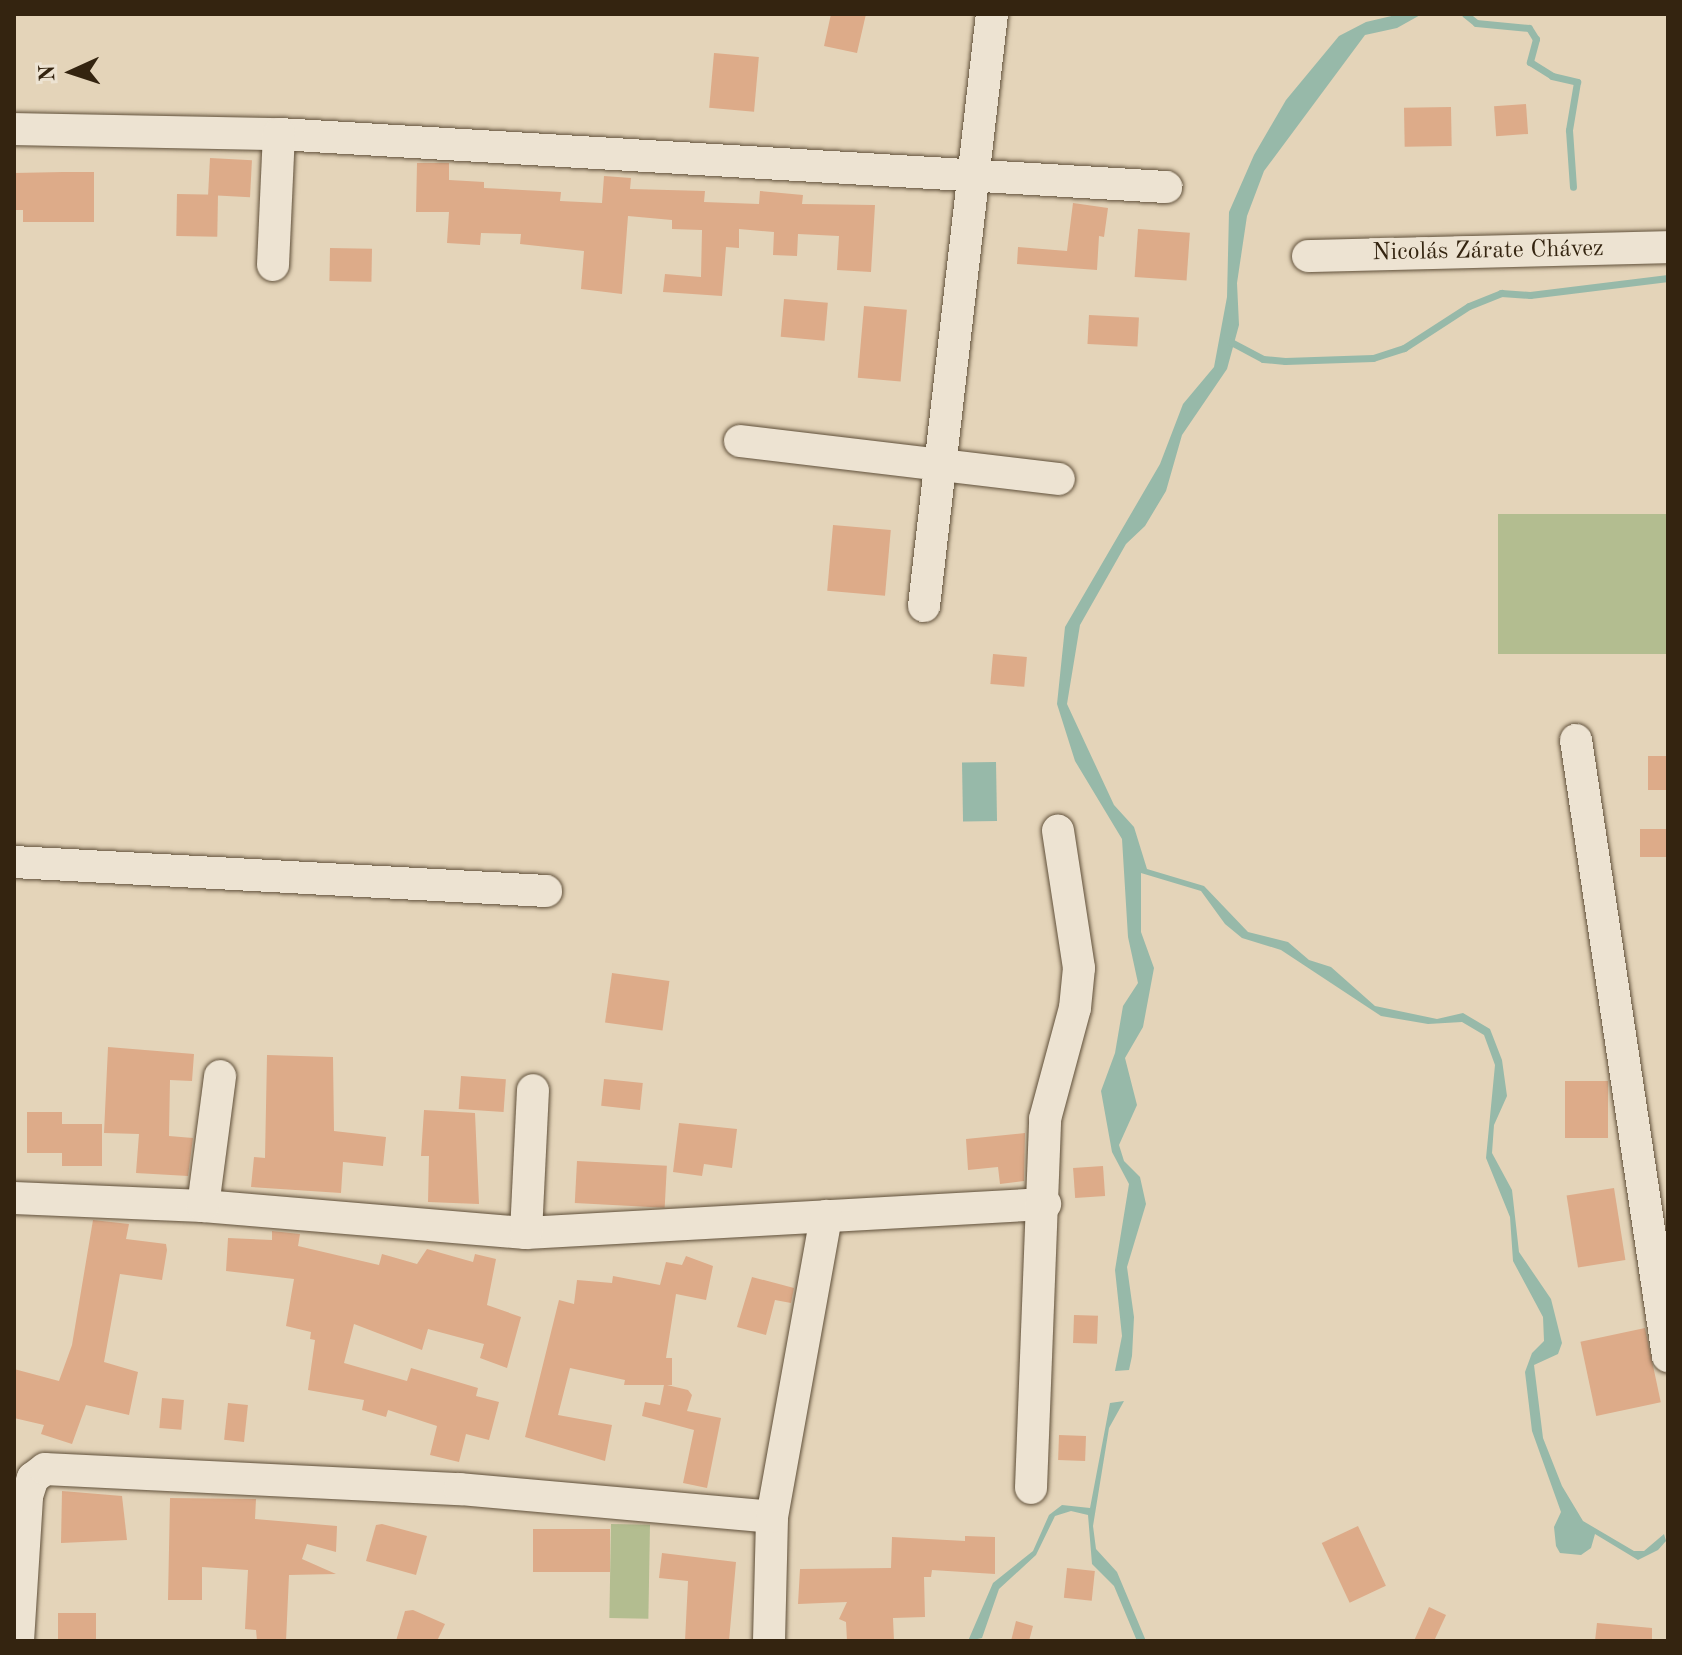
<!DOCTYPE html>
<meta charset="utf-8">
<style>
body{margin:0}
#map{position:relative;width:1682px;height:1655px;overflow:hidden;background:#e4d4b9;font-family:"Old Standard TT",serif}
div>[style]{position:absolute}
.green>*{inset:0;background:#b3bd90;transform-origin:0 0}
.water>*{inset:0;background:#97b9a9;transform-origin:0 0}
.stream>*{height:7px;margin:-3.5px;padding:0 3.5px;transform-origin:3.5px;border-radius:3.5px;background:#97b9a9}
.building>*{inset:0;background:#ddab89;transform-origin:0 0}
.roads{filter:drop-shadow(0 0 2px #60503a) drop-shadow(0 0 2px #60503a)}
.minor>*{height:32px;margin:-16px;padding:0 16px;transform-origin:16px;border-radius:16px;background:#ede3d2}
span{translate:-50% -50%;white-space:nowrap;text-align:center;line-height:1.15;-webkit-text-stroke:8px #ede3d2;paint-order:stroke}
.street-label{font-size:24px;color:#342410}
.frame{position:absolute;inset:0;border:16px solid #342410;pointer-events:none}
.north{position:absolute;left:32px;top:32px;width:80px;height:80px;-webkit-text-stroke:6px #ede3d2;paint-order:stroke;rotate:267deg;font-size:22px;font-weight:700;line-height:32px;text-align:center;color:#342410}
.north::after{content:'';display:block;margin:auto;width:28px;height:36px;background:#342410;clip-path:polygon(50% 0,100% 100%,50% 72%,0 100%)}
</style>
<div id="map">
<div class="green">
<div style="left:1668px;top:514px;width:140px;height:170px;rotate:90deg"></div>
<div style="left:611px;top:1524px;width:39px;height:94px;rotate:1deg"></div>
</div>
<div class="water">
<div style="clip-path:polygon(1400px 14px,1422px 14px,1397px 28px,1365px 35px,1264px 171px,1247px 216px,1237px 283px,1239px 325px,1227px 369px,1182px 435px,1166px 491px,1145px 526px,1126px 544px,1080px 625px,1067px 704px,1114px 805px,1134px 827px,1147px 869px,1204px 886px,1248px 932px,1288px 942px,1309px 960px,1331px 967px,1375px 1006px,1437px 1019px,1463px 1013px,1490px 1029px,1502px 1060px,1507px 1096px,1494px 1125px,1492px 1153px,1512px 1190px,1519px 1252px,1551px 1299px,1562px 1343px,1558px 1354px,1534px 1365px,1543px 1438px,1562px 1486px,1583px 1521px,1634px 1551px,1644px 1551px,1664px 1534px,1666px 1541px,1658px 1550px,1638px 1560px,1595px 1534px,1591px 1548px,1581px 1555px,1560px 1553px,1556px 1546px,1554px 1527px,1561px 1512px,1532px 1431px,1525px 1372px,1532px 1353px,1544px 1341px,1543px 1317px,1513px 1261px,1510px 1217px,1486px 1158px,1495px 1065px,1484px 1035px,1462px 1022px,1428px 1024px,1381px 1016px,1281px 950px,1242px 938px,1225px 924px,1201px 891px,1141px 873px,1141px 932px,1154px 968px,1143px 1027px,1125px 1058px,1137px 1105px,1119px 1145px,1124px 1161px,1140px 1177px,1146px 1204px,1127px 1267px,1134px 1317px,1132px 1356px,1129px 1370px,1115px 1371px,1122px 1336px,1115px 1270px,1129px 1184px,1112px 1152px,1101px 1091px,1115px 1053px,1123px 1006px,1138px 983px,1128px 937px,1122px 839px,1075px 761px,1057px 704px,1065px 627px,1160px 464px,1183px 404px,1214px 367px,1227px 297px,1229px 212px,1254px 155px,1286px 100px,1339px 36px,1366px 22px)"></div>
<div style="left:996px;top:762px;width:59px;height:34px;rotate:89deg"></div>
<div style="clip-path:polygon(1124px 1401px,1109px 1428px,1093px 1526px,1096px 1549px,1117px 1572px,1146px 1641px,1137px 1641px,1114px 1586px,1092px 1564px,1088px 1515px,1071px 1511px,1055px 1516px,1036px 1555px,999px 1589px,982px 1638px,968px 1641px,993px 1583px,1033px 1551px,1049px 1515px,1062px 1505px,1090px 1508px,1110px 1403px)"></div>
</div>
<div class="stream">
<div style="left:1465px;top:14px;width:14px;rotate:39deg"></div>
<div style="left:1476px;top:23px;width:53px;rotate:5.4deg"></div>
<div style="left:1529px;top:28px;width:13px;rotate:58deg"></div>
<div style="left:1536px;top:39px;width:24px;rotate:105deg"></div>
<div style="left:1530px;top:62px;width:26px;rotate:32deg"></div>
<div style="left:1552px;top:76px;width:26px;rotate:13deg"></div>
<div style="left:1577px;top:82px;width:49px;rotate:99.5deg"></div>
<div style="left:1569px;top:130px;width:57px;rotate:86deg"></div>
<div style="left:1231px;top:342px;width:36px;rotate:28deg"></div>
<div style="left:1263px;top:359px;width:22px;rotate:5deg"></div>
<div style="left:1285px;top:361px;width:88px;rotate:-2deg"></div>
<div style="left:1373px;top:358px;width:33px;rotate:-18deg"></div>
<div style="left:1404px;top:348px;width:77px;rotate:-32.9deg"></div>
<div style="left:1469px;top:306px;width:35px;rotate:-22deg"></div>
<div style="left:1501px;top:293px;width:29px;rotate:4deg"></div>
<div style="left:1530px;top:295px;width:139px;rotate:-7deg"></div>
</div>
<div class="building">
<div style="clip-path:polygon(831px 14px,866px 14px,857px 53px,824px 46px)"></div>
<div style="left:714px;top:53px;width:45px;height:55px;rotate:5deg"></div>
<div style="left:1526px;top:104px;width:30px;height:32px;rotate:86deg"></div>
<div style="left:1451px;top:107px;width:39px;height:47px;rotate:89deg"></div>
<div style="left:210px;top:158px;width:42px;height:37px;rotate:3deg"></div>
<div style="clip-path:polygon(417px 163px,449px 163px,449px 180px,484px 182px,484px 188px,561px 192px,560px 201px,602px 203px,604px 176px,631px 178px,630px 189px,705px 191px,704px 202px,759px 204px,760px 191px,803px 195px,802px 204px,875px 205px,871px 272px,837px 270px,839px 236px,798px 234px,797px 256px,773px 255px,774px 232px,739px 229px,739px 248px,726px 247px,722px 296px,663px 292px,665px 274px,701px 277px,702px 230px,672px 229px,672px 220px,628px 216px,622px 294px,581px 289px,584px 251px,520px 244px,521px 234px,481px 233px,480px 245px,447px 243px,449px 212px,416px 212px)"></div>
<div style="clip-path:polygon(63px 172px,94px 172px,94px 222px,23px 222px,23px 210px,14px 210px,14px 173px)"></div>
<div style="left:177px;top:194px;width:41px;height:42px;rotate:1deg"></div>
<div style="clip-path:polygon(1073px 203px,1108px 208px,1104px 237px,1099px 236px,1097px 270px,1017px 264px,1018px 247px,1067px 251px)"></div>
<div style="left:1138px;top:229px;width:52px;height:48px;rotate:4deg"></div>
<div style="left:330px;top:248px;width:42px;height:33px;rotate:1deg"></div>
<div style="left:784px;top:299px;width:44px;height:38px;rotate:5deg"></div>
<div style="left:864px;top:306px;width:43px;height:72px;rotate:5deg"></div>
<div style="left:1089px;top:315px;width:50px;height:29px;rotate:3deg"></div>
<div style="left:833px;top:525px;width:58px;height:66px;rotate:5deg"></div>
<div style="left:993px;top:654px;width:34px;height:30px;rotate:5deg"></div>
<div style="left:1668px;top:756px;width:34px;height:20px;rotate:90deg"></div>
<div style="left:1668px;top:829px;width:28px;height:28px;rotate:90deg"></div>
<div style="left:612px;top:973px;width:58px;height:50px;rotate:8deg"></div>
<div style="clip-path:polygon(108px 1047px,194px 1054px,192px 1081px,170px 1080px,169px 1136px,193px 1138px,188px 1176px,136px 1173px,139px 1134px,104px 1133px)"></div>
<div style="clip-path:polygon(267px 1055px,333px 1057px,334px 1131px,386px 1137px,383px 1166px,343px 1162px,341px 1193px,251px 1187px,254px 1157px,265px 1158px)"></div>
<div style="left:461px;top:1076px;width:45px;height:33px;rotate:4deg"></div>
<div style="left:604px;top:1079px;width:39px;height:27px;rotate:6deg"></div>
<div style="left:1565px;top:1081px;width:43px;height:57px"></div>
<div style="clip-path:polygon(424px 1110px,475px 1113px,479px 1204px,428px 1202px,429px 1156px,421px 1156px)"></div>
<div style="clip-path:polygon(27px 1112px,62px 1112px,62px 1124px,102px 1124px,102px 1166px,62px 1166px,62px 1153px,27px 1153px)"></div>
<div style="clip-path:polygon(679px 1123px,737px 1129px,732px 1168px,704px 1164px,702px 1176px,673px 1172px)"></div>
<div style="clip-path:polygon(1025px 1133px,1024px 1181px,1000px 1184px,998px 1167px,968px 1170px,966px 1139px)"></div>
<div style="left:577px;top:1161px;width:90px;height:42px;rotate:3deg"></div>
<div style="left:1103px;top:1166px;width:30px;height:30px;rotate:86deg"></div>
<div style="left:1614px;top:1188px;width:73px;height:48px;rotate:81deg"></div>
<div style="clip-path:polygon(93px 1220px,129px 1224px,126px 1239px,166px 1244px,167px 1250px,162px 1280px,120px 1274px,104px 1362px,138px 1372px,129px 1415px,86px 1405px,72px 1444px,41px 1434px,44px 1425px,14px 1418px,14px 1369px,59px 1381px,72px 1345px)"></div>
<div style="clip-path:polygon(272px 1231px,300px 1234px,298px 1246px,379px 1265px,382px 1254px,417px 1264px,427px 1249px,473px 1262px,475px 1254px,496px 1259px,487px 1305px,521px 1317px,507px 1368px,480px 1358px,484px 1344px,428px 1329px,422px 1350px,354px 1324px,344px 1363px,407px 1381px,411px 1368px,478px 1388px,476px 1396px,499px 1402px,489px 1440px,466px 1434px,459px 1462px,430px 1455px,437px 1426px,388px 1410px,386px 1417px,362px 1410px,364px 1400px,308px 1390px,315px 1340px,310px 1339px,311px 1332px,286px 1326px,294px 1279px,226px 1271px,228px 1238px,272px 1240px)"></div>
<div style="clip-path:polygon(686px 1256px,713px 1266px,706px 1300px,676px 1294px,666px 1358px,672px 1358px,672px 1385px,667px 1385px,688px 1390px,692px 1395px,687px 1411px,721px 1418px,707px 1488px,683px 1483px,694px 1430px,642px 1416px,645px 1402px,660px 1405px,664px 1385px,624px 1385px,625px 1380px,570px 1368px,558px 1415px,612px 1425px,605px 1461px,525px 1437px,559px 1300px,574px 1304px,577px 1280px,612px 1283px,613px 1276px,660px 1285px,666px 1262px,682px 1265px)"></div>
<div style="clip-path:polygon(752px 1277px,794px 1288px,791px 1303px,775px 1300px,766px 1335px,737px 1327px)"></div>
<div style="left:1074px;top:1315px;width:24px;height:28px;rotate:2deg"></div>
<div style="left:1645px;top:1328px;width:76px;height:66px;rotate:78deg"></div>
<div style="left:162px;top:1398px;width:22px;height:30px;rotate:5deg"></div>
<div style="left:228px;top:1403px;width:20px;height:37px;rotate:6deg"></div>
<div style="left:1059px;top:1435px;width:27px;height:25px;rotate:2deg"></div>
<div style="clip-path:polygon(62px 1491px,122px 1496px,127px 1540px,61px 1543px)"></div>
<div style="clip-path:polygon(170px 1498px,256px 1499px,255px 1519px,337px 1526px,336px 1552px,307px 1544px,302px 1559px,336px 1574px,289px 1575px,286px 1641px,257px 1641px,256px 1630px,245px 1629px,248px 1570px,202px 1567px,202px 1600px,168px 1600px)"></div>
<div style="clip-path:polygon(382px 1524px,427px 1536px,416px 1575px,366px 1561px,376px 1525px)"></div>
<div style="left:1358px;top:1526px;width:66px;height:40px;rotate:65deg"></div>
<div style="left:533px;top:1529px;width:77px;height:43px"></div>
<div style="clip-path:polygon(965px 1536px,995px 1537px,995px 1574px,932px 1570px,931px 1577px,924px 1577px,925px 1617px,893px 1618px,894px 1641px,847px 1641px,846px 1622px,839px 1619px,847px 1602px,798px 1604px,800px 1569px,891px 1568px,892px 1537px,965px 1541px)"></div>
<div style="clip-path:polygon(662px 1553px,736px 1562px,729px 1641px,685px 1641px,688px 1581px,659px 1578px)"></div>
<div style="left:1067px;top:1568px;width:28px;height:30px;rotate:6deg"></div>
<div style="clip-path:polygon(1429px 1607px,1446px 1615px,1434px 1641px,1414px 1641px)"></div>
<div style="clip-path:polygon(413px 1610px,445px 1624px,437px 1641px,396px 1641px,405px 1611px)"></div>
<div style="left:58px;top:1613px;width:38px;height:28px"></div>
<div style="clip-path:polygon(1016px 1621px,1033px 1626px,1029px 1641px,1011px 1641px)"></div>
<div style="clip-path:polygon(1597px 1623px,1652px 1628px,1652px 1641px,1595px 1641px)"></div>
</div>
<div class="roads">
<div class="minor">
<div style="left:14px;top:129px;width:265px;rotate:1.1deg"></div>
<div style="left:279px;top:134px;width:889px;rotate:3.42deg"></div>
<div style="left:1308px;top:256px;width:360px;rotate:-1.4deg"></div>
<div style="left:273px;top:265px;width:131px;rotate:-87.4deg"></div>
<div style="left:740px;top:441px;width:321px;rotate:6.8deg"></div>
<div style="left:924px;top:606px;width:596px;rotate:-83.45deg"></div>
<div style="left:1576px;top:740px;width:623px;rotate:81.51deg"></div>
<div style="left:14px;top:862px;width:533px;rotate:3.12deg"></div>
<div style="left:14px;top:1198px;width:189px;rotate:2.4deg"></div>
<div style="left:203px;top:1206px;width:324px;rotate:4.8deg"></div>
<div style="left:526px;top:1233px;width:520px;rotate:-3.2deg"></div>
<div style="left:203px;top:1206px;width:131px;rotate:-82.5deg"></div>
<div style="left:526px;top:1233px;width:143px;rotate:-87.2deg"></div>
<div style="left:1031px;top:1488px;width:369px;rotate:-87.8deg"></div>
<div style="left:1045px;top:1119px;width:115px;rotate:-74.9deg"></div>
<div style="left:1075px;top:1008px;width:40px;rotate:-84.3deg"></div>
<div style="left:1079px;top:968px;width:139px;rotate:-98.7deg"></div>
<div style="left:18px;top:1641px;width:145px;rotate:-86.4deg"></div>
<div style="left:27px;top:1496px;width:19px;rotate:-72deg"></div>
<div style="left:33px;top:1478px;width:15px;rotate:-37deg"></div>
<div style="left:45px;top:1469px;width:415px;rotate:2.8deg"></div>
<div style="left:460px;top:1489px;width:313px;rotate:5.1deg"></div>
<div style="left:769px;top:1641px;width:124px;rotate:-88.6deg"></div>
<div style="left:772px;top:1517px;width:306px;rotate:-79.8deg"></div>
</div>
</div>
<div class="street-label">
<span style="left:1488px;top:252px;rotate:-1deg">Nicolás Zárate Chávez</span>
</div>
<div class="frame"></div>
<div class="north">N</div>
</div>
